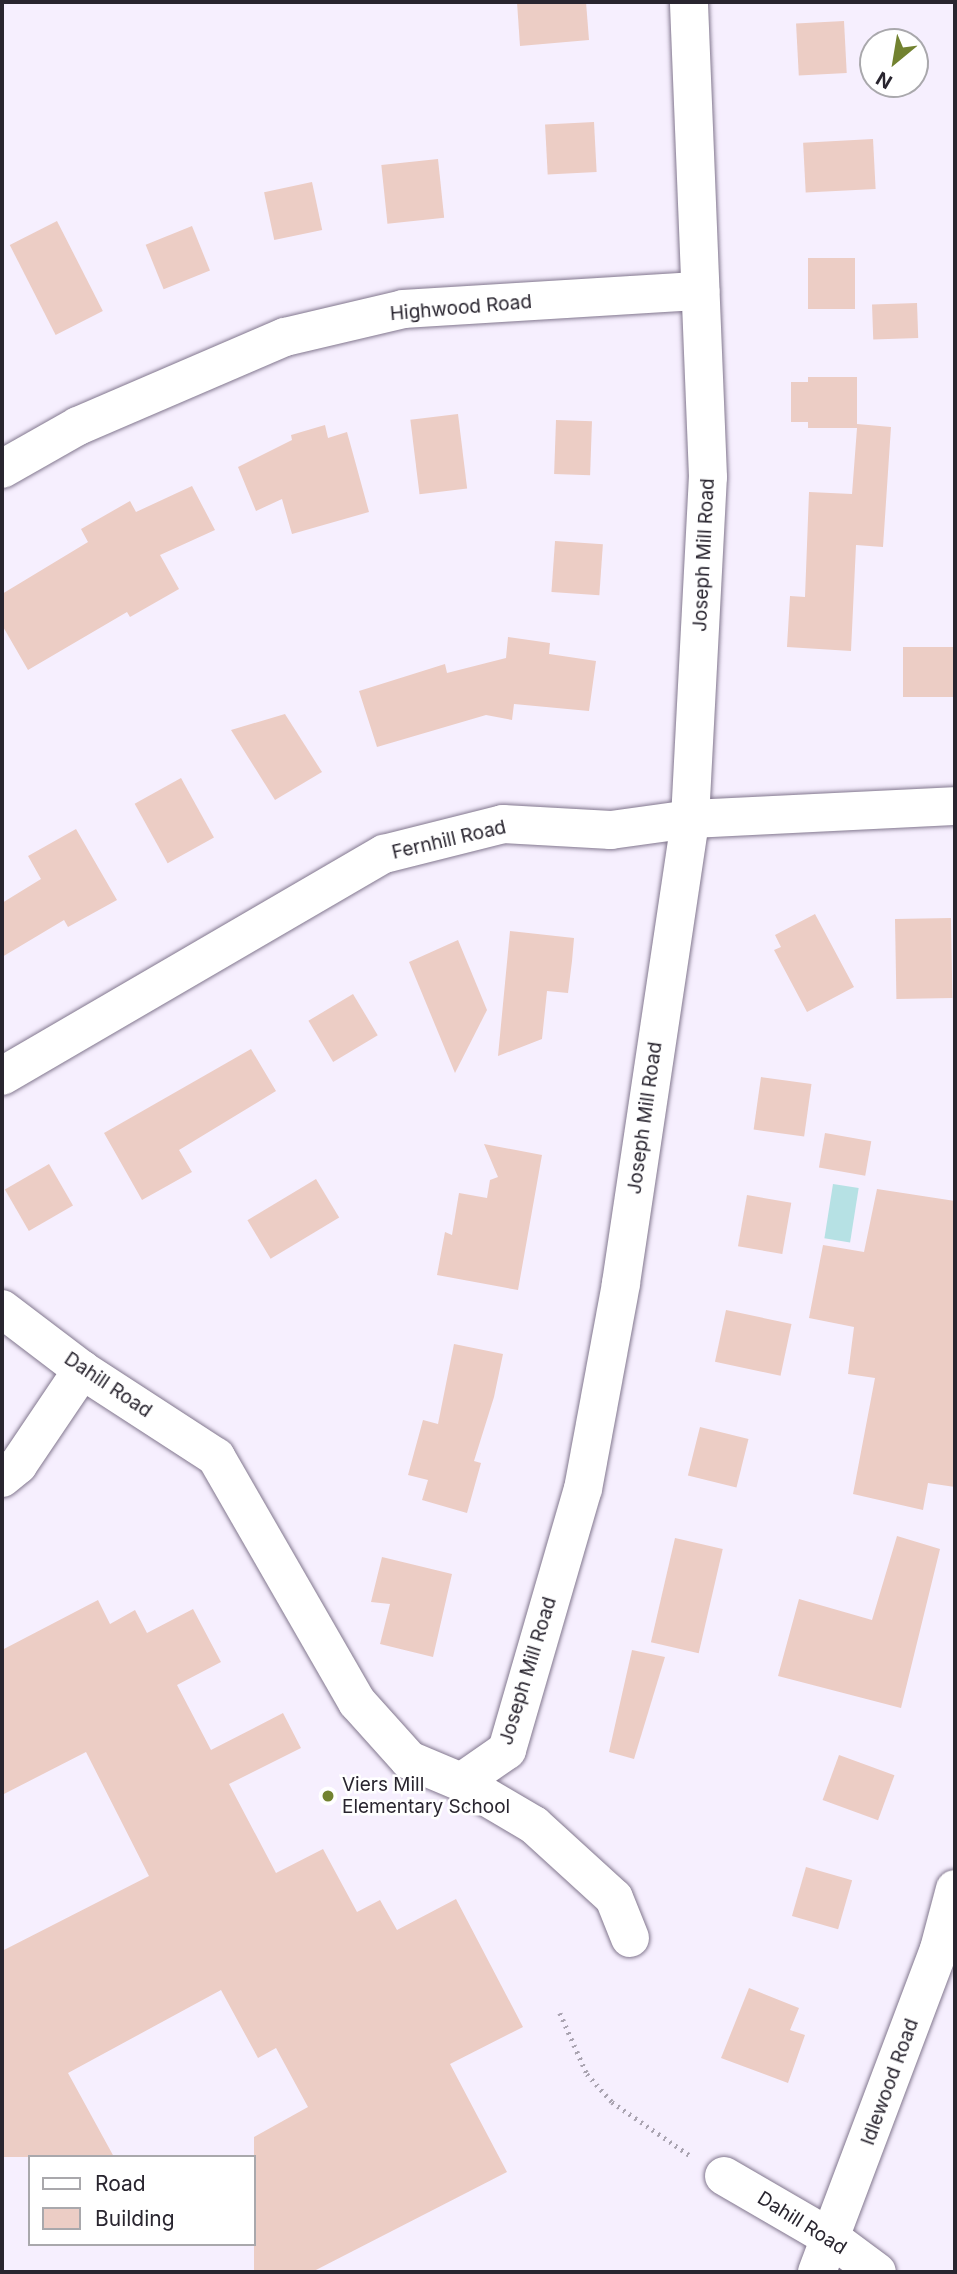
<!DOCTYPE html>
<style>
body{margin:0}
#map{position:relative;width:957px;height:2274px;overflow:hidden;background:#f6effe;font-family:Inter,sans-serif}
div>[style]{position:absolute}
.water>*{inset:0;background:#b6e1e4;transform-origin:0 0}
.building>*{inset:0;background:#eccdc5;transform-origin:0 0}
.path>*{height:4.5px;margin-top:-2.25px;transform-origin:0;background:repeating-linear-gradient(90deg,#aaa4b1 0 2px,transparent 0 7px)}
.roads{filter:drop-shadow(0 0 2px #82778e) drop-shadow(0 0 2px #82778e)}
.minor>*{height:38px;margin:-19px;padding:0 19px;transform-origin:19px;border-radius:19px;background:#fff}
.dots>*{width:19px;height:19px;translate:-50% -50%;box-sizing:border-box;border:4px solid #fff;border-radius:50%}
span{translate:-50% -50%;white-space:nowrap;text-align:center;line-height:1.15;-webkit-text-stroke:5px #fff;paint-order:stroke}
.street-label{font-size:19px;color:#29252f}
.poi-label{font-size:19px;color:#29252f}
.left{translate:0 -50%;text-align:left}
.frame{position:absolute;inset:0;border:4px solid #29252f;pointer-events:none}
.legend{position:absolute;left:28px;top:2155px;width:228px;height:91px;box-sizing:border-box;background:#fff;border:2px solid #a9a8ac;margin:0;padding:9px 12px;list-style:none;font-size:21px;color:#29252f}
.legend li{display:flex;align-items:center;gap:14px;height:35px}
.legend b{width:35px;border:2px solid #a9a8ac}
.north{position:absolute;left:859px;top:28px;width:70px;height:70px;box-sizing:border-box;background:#fff;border:2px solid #a9a8ac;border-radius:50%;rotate:210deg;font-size:19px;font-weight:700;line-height:28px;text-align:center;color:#29252f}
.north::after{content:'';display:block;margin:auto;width:24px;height:32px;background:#728230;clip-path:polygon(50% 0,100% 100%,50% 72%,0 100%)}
</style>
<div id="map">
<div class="water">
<div style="left:833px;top:1184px;width:26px;height:55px;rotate:9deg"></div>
</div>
<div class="building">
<div style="clip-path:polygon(517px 2px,586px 2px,589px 40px,520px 46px)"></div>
<div style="left:844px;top:21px;width:52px;height:48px;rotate:87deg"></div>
<div style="left:594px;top:122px;width:50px;height:49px;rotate:87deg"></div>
<div style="left:873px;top:139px;width:50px;height:70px;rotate:87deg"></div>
<div style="left:438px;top:159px;width:59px;height:57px;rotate:84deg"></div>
<div style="left:312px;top:182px;width:49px;height:49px;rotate:78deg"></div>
<div style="left:57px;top:221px;width:101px;height:53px;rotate:63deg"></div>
<div style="left:192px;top:226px;width:48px;height:50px;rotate:68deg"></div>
<div style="left:808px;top:258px;width:47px;height:51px"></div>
<div style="left:917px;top:303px;width:35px;height:45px;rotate:88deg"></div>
<div style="clip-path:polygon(808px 377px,857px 377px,857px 424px,891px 427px,883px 547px,856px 545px,851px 651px,787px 647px,790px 596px,805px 597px,809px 492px,852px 494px,857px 428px,808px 428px,808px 422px,791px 422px,791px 382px,808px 382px)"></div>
<div style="left:458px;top:414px;width:75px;height:48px;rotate:83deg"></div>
<div style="left:556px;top:420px;width:36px;height:54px;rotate:2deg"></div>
<div style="clip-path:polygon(325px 425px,328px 438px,347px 432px,369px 512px,292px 534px,282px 499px,256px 511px,238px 467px,292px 440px,291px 435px)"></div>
<div style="clip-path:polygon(192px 486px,215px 530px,160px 555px,179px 589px,130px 617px,127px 612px,28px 670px,2px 625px,2px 594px,88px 542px,81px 529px,130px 501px,136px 512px)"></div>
<div style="left:555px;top:541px;width:48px;height:51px;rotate:4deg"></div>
<div style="clip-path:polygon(508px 637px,550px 643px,549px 654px,596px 661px,589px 711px,514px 704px,512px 720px,486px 715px,377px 747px,359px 691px,445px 664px,447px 673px,506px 658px)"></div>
<div style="left:955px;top:647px;width:50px;height:52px;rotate:90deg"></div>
<div style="clip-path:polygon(285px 714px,322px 772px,275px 800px,231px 730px)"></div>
<div style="left:181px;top:778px;width:68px;height:53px;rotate:61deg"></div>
<div style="clip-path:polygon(76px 829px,117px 900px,68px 927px,64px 920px,2px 957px,2px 903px,41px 879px,28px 856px)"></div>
<div style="clip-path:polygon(815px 914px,854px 987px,807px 1012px,774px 950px,781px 947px,775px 935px)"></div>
<div style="left:951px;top:918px;width:80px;height:56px;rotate:89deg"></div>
<div style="clip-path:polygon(510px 931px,574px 938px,572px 961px,568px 993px,547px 991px,542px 1039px,498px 1056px)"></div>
<div style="clip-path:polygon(458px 940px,487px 1010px,455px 1073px,409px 962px)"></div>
<div style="left:353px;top:994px;width:48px;height:52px;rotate:59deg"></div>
<div style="clip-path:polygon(251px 1049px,276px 1091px,179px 1150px,192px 1172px,142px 1200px,104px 1133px)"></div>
<div style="left:761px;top:1077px;width:51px;height:53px;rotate:8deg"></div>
<div style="left:825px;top:1133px;width:47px;height:35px;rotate:10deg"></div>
<div style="clip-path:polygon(484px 1144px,542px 1155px,518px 1290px,437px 1275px,445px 1232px,452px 1235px,459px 1193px,487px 1198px,490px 1180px,498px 1177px)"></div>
<div style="left:49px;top:1164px;width:48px;height:51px;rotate:60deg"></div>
<div style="left:316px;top:1179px;width:45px;height:80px;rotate:59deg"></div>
<div style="clip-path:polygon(877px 1189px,955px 1201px,955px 1487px,928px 1483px,923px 1510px,853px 1494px,875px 1378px,848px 1374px,854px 1327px,809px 1318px,823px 1245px,864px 1252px)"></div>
<div style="left:747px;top:1195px;width:45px;height:52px;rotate:10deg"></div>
<div style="left:726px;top:1310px;width:67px;height:53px;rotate:12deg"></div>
<div style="clip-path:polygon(454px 1344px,503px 1354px,494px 1397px,474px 1461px,481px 1463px,467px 1513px,422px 1500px,428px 1480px,408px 1475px,423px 1420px,438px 1424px)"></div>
<div style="left:700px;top:1427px;width:50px;height:50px;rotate:14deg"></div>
<div style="clip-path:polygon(897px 1536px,940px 1549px,901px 1708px,778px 1676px,799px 1599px,872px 1620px)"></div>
<div style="left:675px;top:1538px;width:49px;height:107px;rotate:13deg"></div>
<div style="clip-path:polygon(382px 1557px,452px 1574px,433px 1657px,380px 1644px,390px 1604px,371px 1602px)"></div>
<div style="clip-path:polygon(98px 1600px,110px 1624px,135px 1610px,147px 1633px,193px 1609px,221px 1662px,177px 1685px,211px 1750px,283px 1713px,301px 1748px,229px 1784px,276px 1873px,323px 1849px,357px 1912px,380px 1900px,397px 1930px,456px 1899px,523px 2027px,450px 2064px,507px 2172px,312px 2272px,254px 2272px,254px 2137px,308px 2107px,276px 2048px,258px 2058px,221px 1990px,68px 2073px,114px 2157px,2px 2157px,2px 1951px,149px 1876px,86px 1752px,2px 1795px,2px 1650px)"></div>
<div style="clip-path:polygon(632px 1650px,665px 1657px,634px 1759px,609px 1752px)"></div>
<div style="left:839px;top:1755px;width:59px;height:48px;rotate:20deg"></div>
<div style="left:806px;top:1867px;width:48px;height:51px;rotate:16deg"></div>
<div style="clip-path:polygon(749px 1988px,799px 2008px,790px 2030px,805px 2035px,788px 2083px,721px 2058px)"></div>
</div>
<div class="path">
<div style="left:560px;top:2013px;width:67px;rotate:66.1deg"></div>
<div style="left:587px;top:2074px;width:38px;rotate:48deg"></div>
<div style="left:612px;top:2102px;width:96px;rotate:34.4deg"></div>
</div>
<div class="roads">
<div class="minor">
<div style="left:2px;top:469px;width:87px;rotate:-29.5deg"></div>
<div style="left:78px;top:426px;width:225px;rotate:-23.3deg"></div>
<div style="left:285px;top:337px;width:121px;rotate:-13.3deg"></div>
<div style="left:403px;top:309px;width:298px;rotate:-3.5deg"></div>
<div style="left:2px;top:1076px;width:442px;rotate:-30.2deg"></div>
<div style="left:384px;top:854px;width:123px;rotate:-14.1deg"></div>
<div style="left:503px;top:824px;width:108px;rotate:3.2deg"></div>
<div style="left:611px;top:830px;width:80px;rotate:-7.9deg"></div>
<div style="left:690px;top:819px;width:265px;rotate:-2.8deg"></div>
<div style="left:2px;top:1309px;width:101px;rotate:37.3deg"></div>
<div style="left:82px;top:1370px;width:160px;rotate:33deg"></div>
<div style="left:216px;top:1457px;width:283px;rotate:60.1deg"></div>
<div style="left:357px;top:1702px;width:78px;rotate:48.1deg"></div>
<div style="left:409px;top:1760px;width:56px;rotate:22.9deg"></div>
<div style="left:461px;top:1782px;width:56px;rotate:-34.8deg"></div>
<div style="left:507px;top:1750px;width:272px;rotate:-73.8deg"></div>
<div style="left:583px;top:1489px;width:209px;rotate:-79.5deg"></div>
<div style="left:621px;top:1283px;width:469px;rotate:-81.5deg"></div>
<div style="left:690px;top:819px;width:342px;rotate:-87deg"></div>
<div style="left:708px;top:477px;width:475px;rotate:-92.3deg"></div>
<div style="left:2px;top:1478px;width:21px;rotate:-39deg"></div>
<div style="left:18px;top:1465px;width:115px;rotate:-56deg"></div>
<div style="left:461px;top:1782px;width:85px;rotate:30.5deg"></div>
<div style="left:534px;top:1825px;width:108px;rotate:42.4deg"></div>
<div style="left:614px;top:1898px;width:43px;rotate:68.2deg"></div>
<div style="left:724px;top:2176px;width:124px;rotate:30.1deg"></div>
<div style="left:831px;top:2238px;width:57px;rotate:36.5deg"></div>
<div style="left:817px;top:2272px;width:345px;rotate:-69.3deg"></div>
<div style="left:939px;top:1949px;width:62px;rotate:-75.1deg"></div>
</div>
</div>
<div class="dots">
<div style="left:328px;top:1796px;background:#728230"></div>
</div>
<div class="street-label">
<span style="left:461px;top:308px;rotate:-5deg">Highwood Road</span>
<span style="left:704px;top:555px;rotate:-87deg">Joseph Mill Road</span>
<span style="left:449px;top:840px;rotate:-13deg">Fernhill Road</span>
<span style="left:645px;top:1118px;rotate:-82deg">Joseph Mill Road</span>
<span style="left:108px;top:1385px;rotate:34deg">Dahill Road</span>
<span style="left:528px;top:1671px;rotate:-73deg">Joseph Mill Road</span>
<span style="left:890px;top:2082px;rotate:-70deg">Idlewood Road</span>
<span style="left:802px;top:2223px;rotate:32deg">Dahill Road</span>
</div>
<div class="poi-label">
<span class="left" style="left:342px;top:1796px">Viers Mill<br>Elementary School</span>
</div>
<div class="frame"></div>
<ul class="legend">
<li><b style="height:9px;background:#fff"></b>Road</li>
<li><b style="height:19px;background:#eccdc5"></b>Building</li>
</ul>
<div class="north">N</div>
</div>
